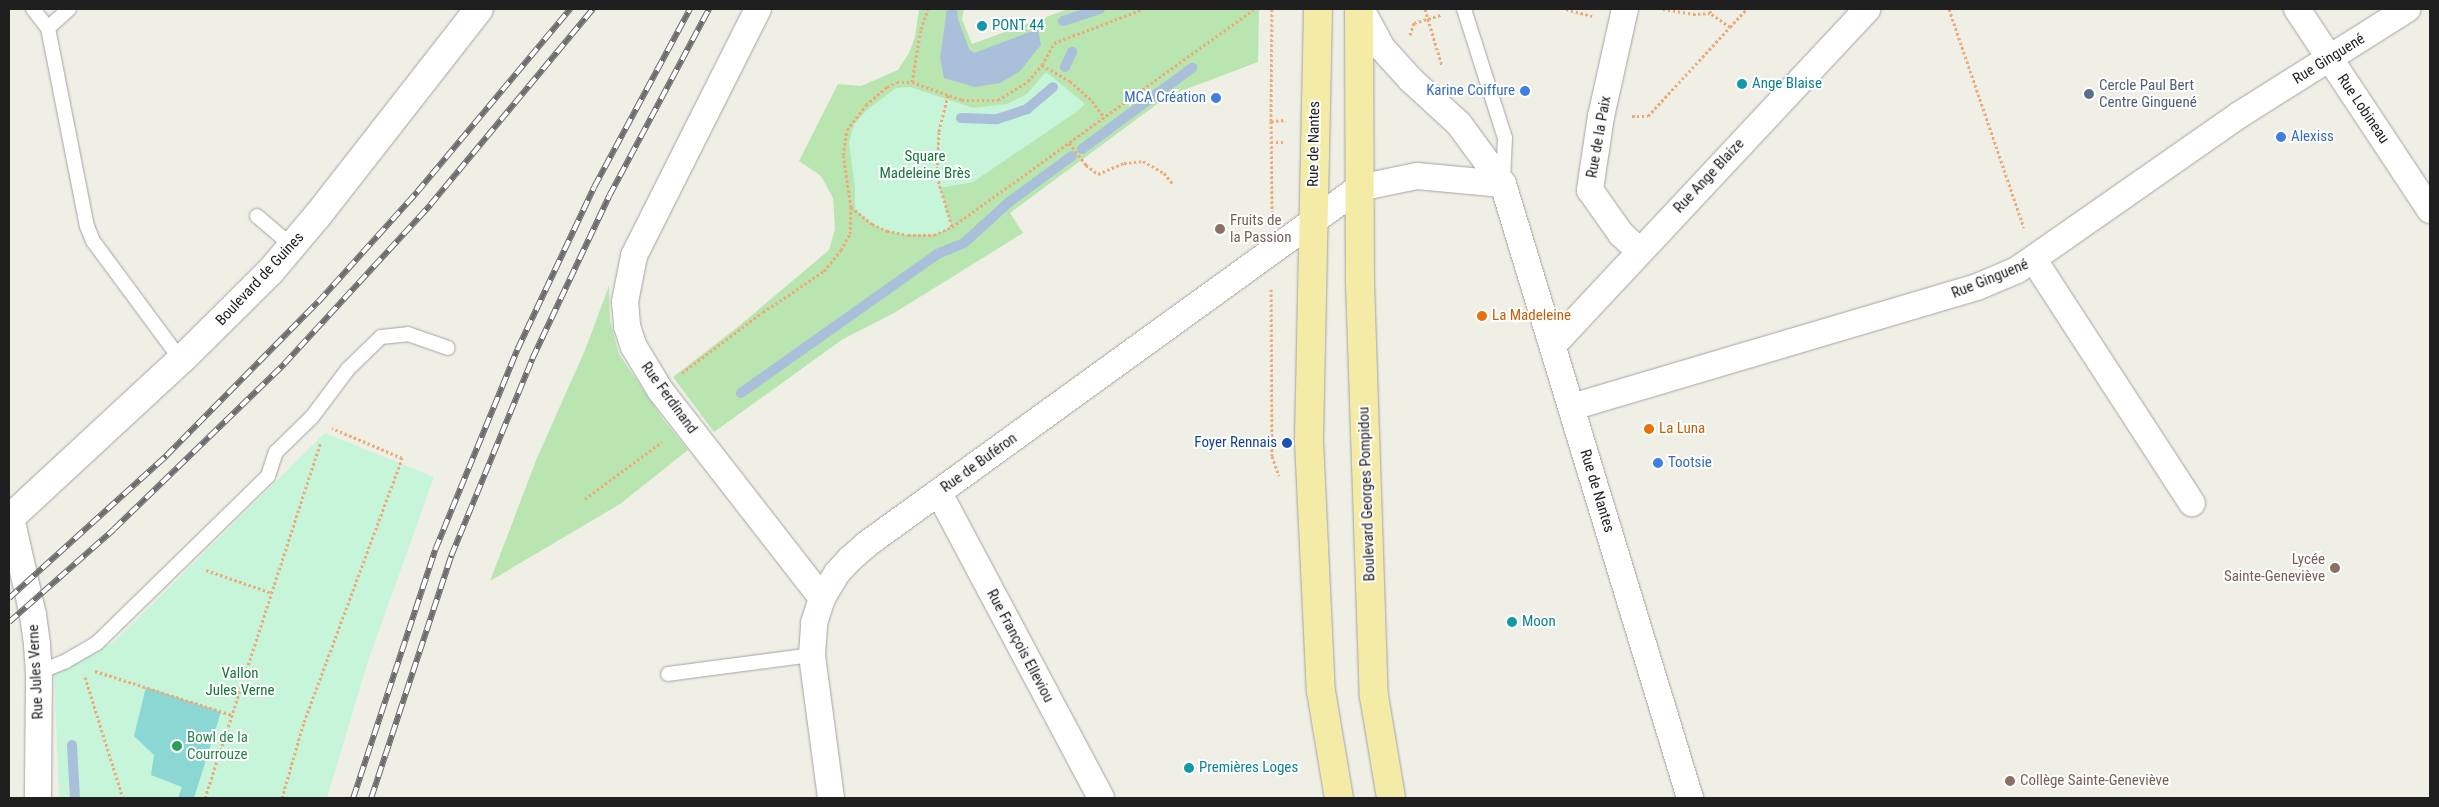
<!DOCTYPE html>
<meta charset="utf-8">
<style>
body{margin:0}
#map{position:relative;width:2439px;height:807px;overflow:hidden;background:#efefe6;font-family:"Roboto Condensed",sans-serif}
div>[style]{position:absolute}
.grass>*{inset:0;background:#b9e5b0}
.park>*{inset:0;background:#c7f5da}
.pitch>*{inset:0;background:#8bd7d3}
.water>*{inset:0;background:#aabfd9}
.stream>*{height:10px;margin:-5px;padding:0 5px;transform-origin:5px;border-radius:5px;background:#aabfd9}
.path>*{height:3px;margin-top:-1.5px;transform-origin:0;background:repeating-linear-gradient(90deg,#eeaa78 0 2.5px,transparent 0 5px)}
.roads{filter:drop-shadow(0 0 1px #a3a3a3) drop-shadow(0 0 1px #a3a3a3)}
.service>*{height:14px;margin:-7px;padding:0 7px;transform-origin:7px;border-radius:7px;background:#fff}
.minor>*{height:26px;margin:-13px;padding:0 13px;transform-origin:13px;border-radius:13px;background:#fff}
.tertiary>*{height:28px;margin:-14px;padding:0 14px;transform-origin:14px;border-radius:14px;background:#fff}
.primary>*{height:28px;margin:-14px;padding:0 14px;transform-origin:14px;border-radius:14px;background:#f4eca6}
.rail>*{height:5.5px;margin-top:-2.75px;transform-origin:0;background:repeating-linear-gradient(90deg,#fff 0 11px,#6d6d6d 0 22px);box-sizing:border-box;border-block:1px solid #6d6d6d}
.dots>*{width:14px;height:14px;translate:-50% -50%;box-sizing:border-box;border:2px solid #fff;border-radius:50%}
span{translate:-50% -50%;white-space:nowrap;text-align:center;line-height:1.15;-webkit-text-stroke:4px #fff;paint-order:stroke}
.culture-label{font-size:15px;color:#0d838f}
.left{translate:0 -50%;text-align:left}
.street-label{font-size:15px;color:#1f1f1f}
.service-label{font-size:15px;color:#4e5e75}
.shop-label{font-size:15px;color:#366cbe}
.right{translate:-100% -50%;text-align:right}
.park-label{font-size:15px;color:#15753c}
.education-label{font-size:15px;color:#785e54}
.food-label{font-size:15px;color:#c56008}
.transit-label{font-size:15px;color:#164399}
.leisure-label{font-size:15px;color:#27864d}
.frame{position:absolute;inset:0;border:10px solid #1f1f1f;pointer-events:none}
</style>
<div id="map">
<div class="grass">
<div style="clip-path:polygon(919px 9px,964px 9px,962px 19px,972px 44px,1068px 9px,1259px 9px,1258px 62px,1168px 96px,1010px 213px,1023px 233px,894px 313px,843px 339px,714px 432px,673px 377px,739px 326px,829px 250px,835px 229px,833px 198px,821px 176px,799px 161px,838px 84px,861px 86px,898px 70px,909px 53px,915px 37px)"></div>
<div style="clip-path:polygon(609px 286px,610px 320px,619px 354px,663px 419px,688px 450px,620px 504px,490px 581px,537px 458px,585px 350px)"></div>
</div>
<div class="park">
<div style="clip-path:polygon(1046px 72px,1085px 104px,1075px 113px,973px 182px,940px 188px,952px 227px,934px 235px,908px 235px,887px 231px,872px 224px,855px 209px,855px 188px,849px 143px,854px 124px,869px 108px,896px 88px,910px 87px,973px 108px,1007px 104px,1027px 94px)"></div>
<div style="clip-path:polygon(325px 433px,434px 477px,368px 661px,327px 798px,59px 798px,54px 671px,114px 642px)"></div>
</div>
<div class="pitch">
<div style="clip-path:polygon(146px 687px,221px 712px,194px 798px,178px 798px,182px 787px,151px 775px,154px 755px,134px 736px)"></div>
</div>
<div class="water">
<div style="clip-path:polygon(947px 9px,957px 9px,958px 19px,969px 49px,974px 53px,1038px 29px,1041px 45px,1020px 71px,1000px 83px,975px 87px,944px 78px,940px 58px)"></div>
</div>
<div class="stream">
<div style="left:1063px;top:21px;width:39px;rotate:-18deg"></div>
<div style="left:1065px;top:67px;width:17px;rotate:-65deg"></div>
<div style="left:961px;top:118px;width:36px;rotate:2deg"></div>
<div style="left:997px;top:119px;width:32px;rotate:-18deg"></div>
<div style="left:1027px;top:109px;width:34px;rotate:-40deg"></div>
<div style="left:1082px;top:149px;width:137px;rotate:-36.4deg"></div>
<div style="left:741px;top:393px;width:240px;rotate:-35.3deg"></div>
<div style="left:937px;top:254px;width:29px;rotate:-22deg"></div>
<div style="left:964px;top:243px;width:61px;rotate:-42.3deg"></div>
<div style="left:1009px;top:202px;width:78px;rotate:-36.1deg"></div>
<div style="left:72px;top:745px;width:53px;rotate:86.8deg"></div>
</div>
<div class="path">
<div style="left:1272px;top:9px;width:112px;rotate:90.5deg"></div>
<div style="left:1271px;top:121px;width:15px;rotate:-4deg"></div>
<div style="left:1425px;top:9px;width:59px;rotate:73.4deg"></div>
<div style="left:1566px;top:9px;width:27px;rotate:15deg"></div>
<div style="left:1663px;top:9px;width:30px;rotate:9deg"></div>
<div style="left:1693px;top:14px;width:17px;rotate:-3deg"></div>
<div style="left:1710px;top:13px;width:4px;rotate:-76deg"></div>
<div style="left:1949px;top:9px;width:231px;rotate:71.1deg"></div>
<div style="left:1730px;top:27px;width:25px;rotate:-47deg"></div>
<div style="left:1410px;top:35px;width:13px;rotate:-72deg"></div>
<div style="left:1414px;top:23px;width:28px;rotate:-17deg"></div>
<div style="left:1042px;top:65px;width:32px;rotate:30deg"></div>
<div style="left:1070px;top:81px;width:30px;rotate:42deg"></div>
<div style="left:1092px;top:101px;width:20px;rotate:53deg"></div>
<div style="left:912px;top:82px;width:54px;rotate:-80.4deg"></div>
<div style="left:921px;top:29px;width:21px;rotate:-71deg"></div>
<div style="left:948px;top:95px;width:38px;rotate:104deg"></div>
<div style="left:939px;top:132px;width:44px;rotate:92.6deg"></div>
<div style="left:937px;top:176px;width:53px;rotate:73.6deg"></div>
<div style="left:1632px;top:116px;width:16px"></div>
<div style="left:1648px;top:116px;width:121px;rotate:-47.3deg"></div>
<div style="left:1730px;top:27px;width:24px;rotate:-145deg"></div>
<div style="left:1271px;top:121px;width:94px;rotate:89.4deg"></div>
<div style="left:1271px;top:142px;width:14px"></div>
<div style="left:1069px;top:143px;width:28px;rotate:52deg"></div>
<div style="left:1086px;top:165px;width:15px;rotate:37deg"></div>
<div style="left:1098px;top:174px;width:28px;rotate:-23deg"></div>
<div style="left:1124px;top:163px;width:19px;rotate:-6deg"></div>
<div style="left:1143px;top:161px;width:24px;rotate:30deg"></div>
<div style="left:1164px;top:173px;width:13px;rotate:51deg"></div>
<div style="left:851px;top:207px;width:27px;rotate:39deg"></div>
<div style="left:872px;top:224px;width:17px;rotate:25deg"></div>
<div style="left:887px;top:231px;width:21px;rotate:11deg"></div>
<div style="left:908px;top:235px;width:26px"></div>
<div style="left:934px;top:235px;width:20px;rotate:-24deg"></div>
<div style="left:952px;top:227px;width:372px;rotate:-35.8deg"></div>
<div style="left:1271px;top:289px;width:167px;rotate:89.7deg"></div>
<div style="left:1272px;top:456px;width:21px;rotate:71deg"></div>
<div style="left:682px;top:373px;width:101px;rotate:-37deg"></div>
<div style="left:763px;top:312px;width:73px;rotate:-33.9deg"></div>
<div style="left:824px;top:271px;width:27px;rotate:-51deg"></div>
<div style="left:841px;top:250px;width:18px;rotate:-61deg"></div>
<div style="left:850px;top:234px;width:27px;rotate:-88deg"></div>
<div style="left:851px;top:207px;width:53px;rotate:-98.7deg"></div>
<div style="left:843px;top:155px;width:25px;rotate:-81deg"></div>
<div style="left:847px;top:130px;width:31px;rotate:-53deg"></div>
<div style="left:866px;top:105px;width:28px;rotate:-41deg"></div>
<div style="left:887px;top:87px;width:11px;rotate:-27deg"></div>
<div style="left:897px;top:82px;width:15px"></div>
<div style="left:912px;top:82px;width:53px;rotate:19.8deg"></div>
<div style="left:962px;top:100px;width:36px"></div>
<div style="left:998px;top:100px;width:36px;rotate:-32deg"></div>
<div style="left:1028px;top:81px;width:21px;rotate:-49deg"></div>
<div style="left:1042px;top:65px;width:25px;rotate:-61deg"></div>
<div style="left:1054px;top:43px;width:95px;rotate:-20.9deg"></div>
<div style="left:585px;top:499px;width:96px;rotate:-36.5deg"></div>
<div style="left:206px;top:570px;width:70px;rotate:19.2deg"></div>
<div style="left:95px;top:671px;width:144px;rotate:17.8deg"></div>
<div style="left:85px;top:677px;width:127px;rotate:72.6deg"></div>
<div style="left:205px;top:798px;width:374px;rotate:-72deg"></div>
<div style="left:282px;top:798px;width:79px;rotate:-73.9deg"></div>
<div style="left:304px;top:722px;width:282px;rotate:-69.6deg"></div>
<div style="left:402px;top:458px;width:76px;rotate:-156.8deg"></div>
</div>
<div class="roads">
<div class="service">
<div style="left:33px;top:9px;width:24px;rotate:52deg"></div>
<div style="left:69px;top:9px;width:28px;rotate:138deg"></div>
<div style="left:48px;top:28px;width:202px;rotate:78.9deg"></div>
<div style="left:87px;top:226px;width:16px;rotate:68deg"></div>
<div style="left:93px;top:241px;width:148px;rotate:53.5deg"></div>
<div style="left:1464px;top:9px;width:135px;rotate:72.4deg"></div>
<div style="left:1505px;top:138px;width:43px;rotate:92.7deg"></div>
<div style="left:257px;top:216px;width:46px;rotate:40.6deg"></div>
<div style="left:39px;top:672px;width:29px;rotate:-22deg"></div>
<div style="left:66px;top:661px;width:36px;rotate:-30deg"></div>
<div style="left:97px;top:643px;width:239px;rotate:-44.3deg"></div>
<div style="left:268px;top:476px;width:25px;rotate:-72deg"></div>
<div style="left:276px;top:452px;width:50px;rotate:-44.2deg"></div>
<div style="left:312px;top:417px;width:60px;rotate:-53.1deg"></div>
<div style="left:348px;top:369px;width:46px;rotate:-44.1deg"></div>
<div style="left:381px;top:337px;width:27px;rotate:-6deg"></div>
<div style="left:408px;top:334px;width:42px;rotate:19.3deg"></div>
<div style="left:668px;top:674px;width:145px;rotate:-7.5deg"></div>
</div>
<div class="minor">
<div style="left:758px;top:9px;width:276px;rotate:116.7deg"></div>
<div style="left:634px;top:256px;width:47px;rotate:101.1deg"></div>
<div style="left:625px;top:302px;width:24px;rotate:85deg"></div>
<div style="left:627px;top:326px;width:22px;rotate:72deg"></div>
<div style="left:634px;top:347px;width:50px;rotate:58.8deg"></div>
<div style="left:660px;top:390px;width:264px;rotate:52.1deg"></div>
<div style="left:1361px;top:9px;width:44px;rotate:61.7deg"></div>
<div style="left:1382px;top:48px;width:43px;rotate:47.8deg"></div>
<div style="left:1411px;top:80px;width:65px;rotate:42.5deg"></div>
<div style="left:1459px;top:124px;width:74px;rotate:53.7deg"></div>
<div style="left:1503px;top:184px;width:642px;rotate:73.06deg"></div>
<div style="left:1625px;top:9px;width:110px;rotate:102.6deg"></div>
<div style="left:1601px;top:116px;width:75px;rotate:98.5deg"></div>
<div style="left:1590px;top:190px;width:54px;rotate:54.8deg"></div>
<div style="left:1621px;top:234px;width:24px;rotate:42deg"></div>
<div style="left:2297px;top:9px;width:241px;rotate:56.5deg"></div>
<div style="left:2034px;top:260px;width:290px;rotate:57deg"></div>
<div style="left:1553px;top:345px;width:460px;rotate:-46.9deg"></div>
<div style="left:1572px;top:407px;width:422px;rotate:-16.5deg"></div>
<div style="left:1977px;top:287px;width:43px;rotate:-23deg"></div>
<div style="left:2017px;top:270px;width:271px;rotate:-34.9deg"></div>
<div style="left:2239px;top:115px;width:199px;rotate:-32.2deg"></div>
<div style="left:939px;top:493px;width:345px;rotate:62deg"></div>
<div style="left:11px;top:518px;width:99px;rotate:77.2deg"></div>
<div style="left:33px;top:615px;width:30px;rotate:82deg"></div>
<div style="left:37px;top:645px;width:27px;rotate:86deg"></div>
<div style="left:39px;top:672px;width:126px;rotate:90.5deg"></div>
<div style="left:831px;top:798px;width:144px;rotate:-97.6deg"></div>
<div style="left:812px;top:655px;width:32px;rotate:-86deg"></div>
<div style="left:814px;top:623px;width:26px;rotate:-72deg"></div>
<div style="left:822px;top:598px;width:29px;rotate:-59deg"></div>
<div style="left:837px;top:573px;width:19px;rotate:-47deg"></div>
<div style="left:850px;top:559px;width:23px;rotate:-41deg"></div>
<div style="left:867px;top:544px;width:607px;rotate:-35.89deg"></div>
<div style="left:1359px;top:188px;width:59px;rotate:-11.7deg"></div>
<div style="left:1417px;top:176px;width:86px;rotate:5.3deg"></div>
</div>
<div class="tertiary">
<div style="left:9px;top:519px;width:234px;rotate:-42.8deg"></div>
<div style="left:181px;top:360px;width:125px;rotate:-44.7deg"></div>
<div style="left:270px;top:272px;width:75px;rotate:-49.9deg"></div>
<div style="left:318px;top:215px;width:261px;rotate:-52deg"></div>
</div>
<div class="primary">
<div style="left:1318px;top:9px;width:432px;rotate:91.2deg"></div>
<div style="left:1309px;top:441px;width:250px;rotate:87.3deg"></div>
<div style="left:1321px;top:691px;width:109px;rotate:80.5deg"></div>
<div style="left:1359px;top:9px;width:273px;rotate:89.8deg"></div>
<div style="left:1360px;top:282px;width:414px;rotate:88.1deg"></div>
<div style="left:1374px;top:696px;width:103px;rotate:80.5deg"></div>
</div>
</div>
<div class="rail">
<div style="left:9px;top:598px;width:212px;rotate:-42.1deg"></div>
<div style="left:166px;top:456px;width:216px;rotate:-45.4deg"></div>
<div style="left:318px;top:302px;width:148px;rotate:-48deg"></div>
<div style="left:417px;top:192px;width:239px;rotate:-50.1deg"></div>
<div style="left:9px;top:622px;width:140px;rotate:-41.5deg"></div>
<div style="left:114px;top:529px;width:237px;rotate:-44.1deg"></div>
<div style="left:284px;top:364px;width:216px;rotate:-47.4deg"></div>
<div style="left:430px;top:205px;width:255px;rotate:-50.3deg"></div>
<div style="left:353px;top:798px;width:261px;rotate:-71.7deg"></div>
<div style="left:435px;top:550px;width:216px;rotate:-67.7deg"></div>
<div style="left:517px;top:350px;width:180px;rotate:-64.7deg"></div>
<div style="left:594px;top:187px;width:202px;rotate:-61.7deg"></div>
<div style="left:371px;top:798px;width:255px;rotate:-71.7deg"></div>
<div style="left:451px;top:556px;width:213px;rotate:-67.6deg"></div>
<div style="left:532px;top:359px;width:180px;rotate:-64.7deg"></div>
<div style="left:609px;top:196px;width:212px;rotate:-61.9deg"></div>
</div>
<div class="dots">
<div style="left:982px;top:26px;background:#0f9aa8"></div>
<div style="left:1742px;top:84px;background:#0f9aa8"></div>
<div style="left:1525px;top:91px;background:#3f7fe0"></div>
<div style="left:2089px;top:94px;background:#5c6f8a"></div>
<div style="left:1216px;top:98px;background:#3f7fe0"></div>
<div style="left:2281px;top:137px;background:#3f7fe0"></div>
<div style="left:1220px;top:229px;background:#8d6e63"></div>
<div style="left:1482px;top:316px;background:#e8710a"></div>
<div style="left:1649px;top:429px;background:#e8710a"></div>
<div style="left:1287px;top:443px;background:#1a4fb4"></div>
<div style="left:1658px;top:463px;background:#3f7fe0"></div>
<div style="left:2335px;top:568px;background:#8d6e63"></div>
<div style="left:1512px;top:622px;background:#0f9aa8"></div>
<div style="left:177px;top:746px;background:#2e9e5b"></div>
<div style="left:1189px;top:768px;background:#0f9aa8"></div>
<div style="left:2010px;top:781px;background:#8d6e63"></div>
</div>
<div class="culture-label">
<span class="left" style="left:992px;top:26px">PONT 44</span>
<span class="left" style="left:1752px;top:84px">Ange Blaise</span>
<span class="left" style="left:1522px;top:622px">Moon</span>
<span class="left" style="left:1199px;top:768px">Premières Loges</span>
</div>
<div class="street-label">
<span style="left:2329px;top:59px;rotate:-32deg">Rue Ginguené</span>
<span style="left:2363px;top:109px;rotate:56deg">Rue Lobineau</span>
<span style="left:1599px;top:137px;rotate:-80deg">Rue de la Paix</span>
<span style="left:1314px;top:144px;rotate:-89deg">Rue de Nantes</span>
<span style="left:1709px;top:176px;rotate:-47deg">Rue Ange Blaize</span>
<span style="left:260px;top:279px;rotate:-47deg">Boulevard de Guines</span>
<span style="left:1990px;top:279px;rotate:-22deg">Rue Ginguené</span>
<span style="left:669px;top:398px;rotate:54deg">Rue Ferdinand</span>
<span style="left:979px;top:463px;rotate:-36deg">Rue de Buféron</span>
<span style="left:1597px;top:491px;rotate:73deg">Rue de Nantes</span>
<span style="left:1367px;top:494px;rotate:-92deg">Boulevard Georges Pompidou</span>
<span style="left:1020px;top:646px;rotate:62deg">Rue François Elleviou</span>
<span style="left:36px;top:672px;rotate:-93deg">Rue Jules Verne</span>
</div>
<div class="service-label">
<span class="left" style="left:2099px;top:94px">Cercle Paul Bert<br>Centre Ginguené</span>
</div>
<div class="shop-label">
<span class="right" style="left:1515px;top:91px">Karine Coiffure</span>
<span class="right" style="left:1206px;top:98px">MCA Création</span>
<span class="left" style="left:2291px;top:137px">Alexiss</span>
<span class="left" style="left:1668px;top:463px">Tootsie</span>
</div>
<div class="park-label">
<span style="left:925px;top:165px">Square<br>Madeleine Brès</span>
<span style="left:240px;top:682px">Vallon<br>Jules Verne</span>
</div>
<div class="education-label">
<span class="left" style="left:1230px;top:229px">Fruits de<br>la Passion</span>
<span class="right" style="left:2325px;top:568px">Lycée<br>Sainte-Geneviève</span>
<span class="left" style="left:2020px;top:781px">Collège Sainte-Geneviève</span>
</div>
<div class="food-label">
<span class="left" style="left:1492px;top:316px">La Madeleine</span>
<span class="left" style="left:1659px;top:429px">La Luna</span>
</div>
<div class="transit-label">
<span class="right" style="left:1277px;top:443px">Foyer Rennais</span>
</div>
<div class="leisure-label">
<span class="left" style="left:187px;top:746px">Bowl de la<br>Courrouze</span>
</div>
<div class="frame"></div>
</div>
